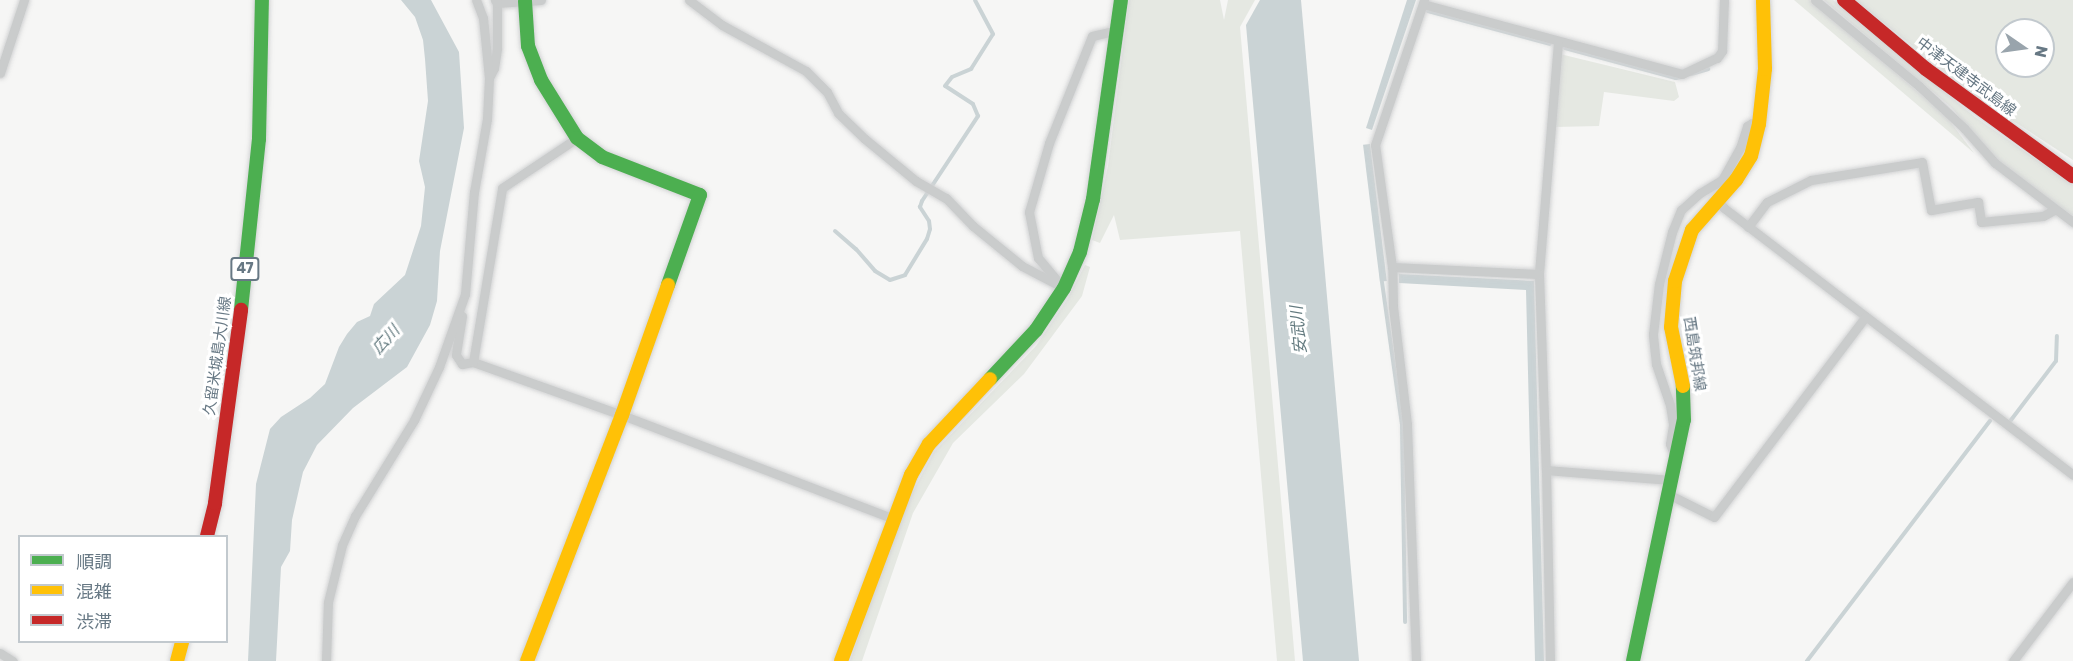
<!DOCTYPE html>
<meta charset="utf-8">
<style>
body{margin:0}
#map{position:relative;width:2073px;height:661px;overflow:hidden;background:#f6f6f5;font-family:Rubik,"Noto Sans JP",sans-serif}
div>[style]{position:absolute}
.green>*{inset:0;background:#e5e8e2}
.water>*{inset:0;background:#cad3d5;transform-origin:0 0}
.stream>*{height:4px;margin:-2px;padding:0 2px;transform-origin:2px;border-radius:2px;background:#cad3d5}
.roads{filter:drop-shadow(0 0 2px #d2d3d4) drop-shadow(0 0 2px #d2d3d4)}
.street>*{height:9px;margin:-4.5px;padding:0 4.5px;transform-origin:4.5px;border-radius:4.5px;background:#cacccc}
.fast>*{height:14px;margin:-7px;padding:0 7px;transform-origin:7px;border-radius:7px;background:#4caf50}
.slow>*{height:14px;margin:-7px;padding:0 7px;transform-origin:7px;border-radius:7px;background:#ffc107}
.jam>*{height:14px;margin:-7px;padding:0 7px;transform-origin:7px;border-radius:7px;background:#c62828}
span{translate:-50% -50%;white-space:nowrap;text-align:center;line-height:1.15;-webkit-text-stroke:6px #fff;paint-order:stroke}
.shield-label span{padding:2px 4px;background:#fff;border:2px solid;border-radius:4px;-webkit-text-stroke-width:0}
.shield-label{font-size:14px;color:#677884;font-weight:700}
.street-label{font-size:15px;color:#677884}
.water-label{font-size:16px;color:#637a7f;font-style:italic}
.legend{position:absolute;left:18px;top:535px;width:210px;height:108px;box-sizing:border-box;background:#fff;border:2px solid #c2c9ce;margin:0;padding:8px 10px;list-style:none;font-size:18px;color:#677884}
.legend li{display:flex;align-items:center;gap:12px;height:30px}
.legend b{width:30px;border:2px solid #c2c9ce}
.north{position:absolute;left:1995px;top:18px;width:60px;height:60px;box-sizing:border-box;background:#fff;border:2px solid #c2c9ce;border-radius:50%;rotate:103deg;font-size:16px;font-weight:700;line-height:24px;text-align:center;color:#677884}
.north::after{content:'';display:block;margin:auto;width:21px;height:27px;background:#99a4ac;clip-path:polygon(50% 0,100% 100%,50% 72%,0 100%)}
</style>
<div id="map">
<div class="green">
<div style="clip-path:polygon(1129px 0,1220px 0,1224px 20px,1228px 0,1255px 0,1240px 27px,1295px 661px,1277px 661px,1240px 231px,1120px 240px,1114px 215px,1100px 243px,1092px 240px,1108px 166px)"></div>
<div style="clip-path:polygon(1794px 0,1810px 0,1945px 115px,1974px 153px)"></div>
<div style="clip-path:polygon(1824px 0,1833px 0,1975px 117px,2073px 185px,2073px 216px,1996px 160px,1951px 107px)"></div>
<div style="clip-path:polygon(evenodd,1855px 0,2073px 0,2073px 160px,1978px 98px,1855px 0,2007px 30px,2043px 30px,2043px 66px,2007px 66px,2007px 30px)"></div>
<div style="clip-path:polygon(1560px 54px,1675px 82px,1679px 97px,1674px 101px,1604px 92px,1599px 126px,1555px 127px)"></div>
<div style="clip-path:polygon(1085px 265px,1090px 267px,1082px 296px,1024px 374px,953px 443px,913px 513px,862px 661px,850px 661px,903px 510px,934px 452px,1036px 346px,1067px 300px)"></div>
</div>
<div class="water">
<div style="clip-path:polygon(401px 0,431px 0,459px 52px,464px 128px,440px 251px,437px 301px,430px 325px,407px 367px,353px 408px,317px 445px,303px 472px,292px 520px,290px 551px,281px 567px,276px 661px,248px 661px,256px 484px,270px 429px,281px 417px,310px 398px,325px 384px,339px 347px,347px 334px,357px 322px,370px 316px,374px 304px,405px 275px,421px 226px,425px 187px,419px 161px,428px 101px,425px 59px,423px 40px,415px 17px)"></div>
<div style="clip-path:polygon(1260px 0,1301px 0,1359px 661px,1303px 661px,1246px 25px)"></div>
<div style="clip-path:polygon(1407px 0,1416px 0,1372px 130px,1366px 128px)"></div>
<div style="left:1370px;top:144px;width:138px;height:7px;rotate:83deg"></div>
<div style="clip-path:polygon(1399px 274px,1534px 281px,1544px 661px,1535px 661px,1526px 290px,1399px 283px)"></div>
</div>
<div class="stream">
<div style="left:1428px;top:11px;width:126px;rotate:15.1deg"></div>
<div style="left:1565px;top:48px;width:115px;rotate:15.1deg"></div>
<div style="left:1676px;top:78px;width:5px;rotate:-11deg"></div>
<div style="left:1691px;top:74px;width:18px;rotate:-16deg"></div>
<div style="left:835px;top:231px;width:28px;rotate:41deg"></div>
<div style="left:856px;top:249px;width:29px;rotate:49deg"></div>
<div style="left:875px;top:271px;width:17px;rotate:31deg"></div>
<div style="left:890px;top:280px;width:16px;rotate:-18deg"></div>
<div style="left:905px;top:275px;width:42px;rotate:-58.6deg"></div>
<div style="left:927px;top:239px;width:10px;rotate:-73deg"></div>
<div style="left:930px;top:229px;width:8px;rotate:-97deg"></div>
<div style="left:929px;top:221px;width:17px;rotate:-123deg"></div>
<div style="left:920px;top:207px;width:6px;rotate:-72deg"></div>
<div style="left:922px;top:201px;width:102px;rotate:-56.6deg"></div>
<div style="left:978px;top:116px;width:13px;rotate:-113deg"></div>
<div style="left:973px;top:104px;width:33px;rotate:-147deg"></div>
<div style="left:945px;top:86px;width:11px;rotate:-52deg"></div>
<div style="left:952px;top:77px;width:21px;rotate:-23deg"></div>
<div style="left:971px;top:69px;width:41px;rotate:-57.8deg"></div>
<div style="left:993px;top:34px;width:38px;rotate:-118deg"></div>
<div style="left:1382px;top:282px;width:144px;rotate:82deg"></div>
<div style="left:1402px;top:425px;width:197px;rotate:89.1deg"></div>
<div style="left:2011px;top:420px;width:74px;rotate:-52.7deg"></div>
<div style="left:2056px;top:361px;width:25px;rotate:-88deg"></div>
<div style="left:1807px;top:661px;width:302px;rotate:-52.7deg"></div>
</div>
<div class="roads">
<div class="street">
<div style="left:689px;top:0;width:41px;rotate:37.1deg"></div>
<div style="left:722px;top:25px;width:96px;rotate:28.7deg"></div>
<div style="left:806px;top:71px;width:30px;rotate:45deg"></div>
<div style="left:827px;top:92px;width:24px;rotate:62deg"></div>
<div style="left:838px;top:113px;width:37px;rotate:44deg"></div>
<div style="left:865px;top:139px;width:66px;rotate:39.5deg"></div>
<div style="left:916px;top:181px;width:34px;rotate:30deg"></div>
<div style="left:946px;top:198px;width:39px;rotate:46deg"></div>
<div style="left:973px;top:226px;width:63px;rotate:39.2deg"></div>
<div style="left:1022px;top:266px;width:47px;rotate:27.6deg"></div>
<div style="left:1815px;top:0;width:135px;rotate:39.6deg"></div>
<div style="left:1919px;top:86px;width:62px;rotate:43deg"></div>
<div style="left:1964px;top:128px;width:47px;rotate:48.5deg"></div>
<div style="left:1995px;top:163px;width:98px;rotate:37.1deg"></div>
<div style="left:497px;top:3px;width:44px;rotate:-3.9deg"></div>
<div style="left:1423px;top:4px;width:268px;rotate:15.1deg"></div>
<div style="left:1682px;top:74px;width:38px;rotate:-25deg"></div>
<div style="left:1717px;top:58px;width:9px;rotate:-54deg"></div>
<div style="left:1722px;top:51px;width:51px;rotate:-87.8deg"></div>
<div style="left:1558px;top:42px;width:233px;rotate:94.7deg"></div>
<div style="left:1539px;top:274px;width:196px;rotate:88deg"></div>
<div style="left:1546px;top:470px;width:125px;rotate:4.6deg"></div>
<div style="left:0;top:73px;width:77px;rotate:-71.8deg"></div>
<div style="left:490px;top:76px;width:9px;rotate:-63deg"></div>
<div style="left:494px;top:68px;width:20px;rotate:-81deg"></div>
<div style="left:497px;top:48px;width:45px;rotate:-90deg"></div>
<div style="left:497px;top:3px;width:4px;rotate:-124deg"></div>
<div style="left:1718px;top:201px;width:9px;rotate:49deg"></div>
<div style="left:1724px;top:208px;width:439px;rotate:37.4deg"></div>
<div style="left:1748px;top:227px;width:31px;rotate:-53deg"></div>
<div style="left:1767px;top:202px;width:49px;rotate:-26.6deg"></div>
<div style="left:1811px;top:180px;width:112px;rotate:-9.2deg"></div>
<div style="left:1922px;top:162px;width:49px;rotate:79.4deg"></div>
<div style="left:1931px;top:210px;width:48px;rotate:-9.7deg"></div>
<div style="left:1978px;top:202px;width:20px;rotate:81deg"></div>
<div style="left:1981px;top:222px;width:62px;rotate:-5.5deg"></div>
<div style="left:2043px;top:216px;width:13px;rotate:-29deg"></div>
<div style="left:1392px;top:267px;width:147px;rotate:2.7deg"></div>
<div style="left:1060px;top:284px;width:34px;rotate:-130deg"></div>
<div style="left:1038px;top:258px;width:47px;rotate:-101.1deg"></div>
<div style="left:1029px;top:212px;width:72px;rotate:-73.8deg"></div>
<div style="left:1049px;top:143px;width:115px;rotate:-68.1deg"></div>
<div style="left:1092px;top:36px;width:27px;rotate:-13deg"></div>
<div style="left:462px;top:316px;width:39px;rotate:99deg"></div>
<div style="left:456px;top:355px;width:11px;rotate:56deg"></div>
<div style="left:462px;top:364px;width:11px;rotate:-10deg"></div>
<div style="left:473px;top:362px;width:158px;rotate:19.6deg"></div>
<div style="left:622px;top:415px;width:289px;rotate:20.9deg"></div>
<div style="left:473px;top:362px;width:176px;rotate:-80.5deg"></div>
<div style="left:502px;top:188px;width:90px;rotate:-33.7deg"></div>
<div style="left:1675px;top:457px;width:14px;rotate:-111deg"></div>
<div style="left:1670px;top:444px;width:20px;rotate:-81deg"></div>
<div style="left:1673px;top:424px;width:19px;rotate:-99deg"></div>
<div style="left:1670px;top:405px;width:43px;rotate:-108.9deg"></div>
<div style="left:1656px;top:364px;width:30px;rotate:-96deg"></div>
<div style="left:1653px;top:334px;width:50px;rotate:-83.2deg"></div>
<div style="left:1659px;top:284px;width:54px;rotate:-76deg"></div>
<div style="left:1672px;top:232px;width:24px;rotate:-68deg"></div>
<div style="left:1681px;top:210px;width:25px;rotate:-42deg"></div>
<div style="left:1700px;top:193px;width:26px;rotate:-31deg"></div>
<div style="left:1722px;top:180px;width:37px;rotate:-61deg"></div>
<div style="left:1740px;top:148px;width:23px;rotate:-72deg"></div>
<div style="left:1747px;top:126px;width:6px;rotate:-31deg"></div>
<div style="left:1752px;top:123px;width:7px;rotate:8deg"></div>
<div style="left:1546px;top:470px;width:191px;rotate:88.8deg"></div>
<div style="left:1668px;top:494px;width:51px;rotate:26.6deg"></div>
<div style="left:1714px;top:517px;width:251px;rotate:-52.9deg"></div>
<div style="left:0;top:653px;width:15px;rotate:32deg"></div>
<div style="left:326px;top:661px;width:59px;rotate:-88.1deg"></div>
<div style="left:328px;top:602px;width:59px;rotate:-76.2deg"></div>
<div style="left:342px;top:545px;width:32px;rotate:-66deg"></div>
<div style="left:355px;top:516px;width:113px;rotate:-58.4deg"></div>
<div style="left:414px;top:420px;width:59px;rotate:-64.7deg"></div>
<div style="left:439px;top:367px;width:77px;rotate:-70.4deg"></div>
<div style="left:465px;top:294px;width:102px;rotate:-85deg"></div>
<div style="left:474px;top:192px;width:74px;rotate:-79.9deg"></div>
<div style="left:487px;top:119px;width:41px;rotate:-87.2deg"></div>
<div style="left:489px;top:78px;width:60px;rotate:-95.7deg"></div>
<div style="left:483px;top:18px;width:19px;rotate:-111deg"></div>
<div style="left:1416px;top:661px;width:237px;rotate:-92.2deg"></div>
<div style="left:1407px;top:424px;width:119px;rotate:-96.8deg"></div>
<div style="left:1393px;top:306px;width:39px;rotate:-91deg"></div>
<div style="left:1392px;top:267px;width:123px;rotate:-97.9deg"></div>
<div style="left:1375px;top:145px;width:153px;rotate:-71.3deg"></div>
<div style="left:2013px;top:661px;width:99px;rotate:-52.8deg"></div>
</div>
<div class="fast">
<div style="left:525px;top:1px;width:45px;rotate:86.2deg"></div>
<div style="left:528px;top:46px;width:36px;rotate:69deg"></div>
<div style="left:541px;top:80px;width:68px;rotate:58.2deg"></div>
<div style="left:577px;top:138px;width:31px;rotate:37deg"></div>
<div style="left:602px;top:157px;width:105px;rotate:21.2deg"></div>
<div style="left:700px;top:195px;width:96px;rotate:109.6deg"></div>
<div style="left:241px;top:310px;width:172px;rotate:-84deg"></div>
<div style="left:259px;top:139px;width:139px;rotate:-88.8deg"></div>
<div style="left:990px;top:379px;width:67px;rotate:-46.8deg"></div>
<div style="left:1036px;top:330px;width:50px;rotate:-56.3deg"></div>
<div style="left:1064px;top:288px;width:39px;rotate:-66deg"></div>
<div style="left:1080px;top:252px;width:55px;rotate:-76.2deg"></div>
<div style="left:1093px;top:199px;width:201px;rotate:-82deg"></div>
<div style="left:1633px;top:661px;width:246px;rotate:-78.1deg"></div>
<div style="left:1684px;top:420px;width:34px;rotate:-92deg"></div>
</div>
<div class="slow">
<div style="left:1683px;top:386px;width:60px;rotate:-101.5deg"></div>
<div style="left:1671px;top:327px;width:46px;rotate:-85deg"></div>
<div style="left:1675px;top:281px;width:54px;rotate:-71.6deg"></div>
<div style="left:1692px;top:230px;width:67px;rotate:-48.7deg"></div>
<div style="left:1736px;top:180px;width:28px;rotate:-58deg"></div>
<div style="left:1751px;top:156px;width:33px;rotate:-76deg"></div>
<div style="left:1759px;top:124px;width:55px;rotate:-83.8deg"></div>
<div style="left:1765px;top:69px;width:69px;rotate:-91.7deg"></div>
<div style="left:177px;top:661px;width:20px;rotate:-75deg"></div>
<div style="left:527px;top:661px;width:264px;rotate:-68.9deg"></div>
<div style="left:622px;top:415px;width:138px;rotate:-70.5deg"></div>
<div style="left:841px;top:661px;width:199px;rotate:-69.4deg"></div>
<div style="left:911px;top:475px;width:36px;rotate:-60deg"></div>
<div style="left:929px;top:444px;width:89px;rotate:-46.8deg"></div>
</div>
<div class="jam">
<div style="left:1844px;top:0;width:107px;rotate:40.1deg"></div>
<div style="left:1926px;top:69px;width:182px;rotate:36.1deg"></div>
<div style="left:207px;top:536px;width:34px;rotate:-76deg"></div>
<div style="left:215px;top:503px;width:195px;rotate:-82.3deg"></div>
</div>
</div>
<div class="shield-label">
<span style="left:245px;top:269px">47</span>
</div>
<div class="street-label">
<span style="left:1966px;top:77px;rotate:37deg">中津天建寺武島線</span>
<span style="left:1694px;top:354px;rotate:81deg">西島筑邦線</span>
<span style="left:218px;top:356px;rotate:-82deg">久留米城島大川線</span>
</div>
<div class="water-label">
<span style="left:1299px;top:330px;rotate:-95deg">安武川</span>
<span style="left:386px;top:340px;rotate:-48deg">広川</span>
</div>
<ul class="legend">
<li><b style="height:8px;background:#4caf50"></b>順調</li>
<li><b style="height:8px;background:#ffc107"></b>混雑</li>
<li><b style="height:8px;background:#c62828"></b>渋滞</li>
</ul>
<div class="north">N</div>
</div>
